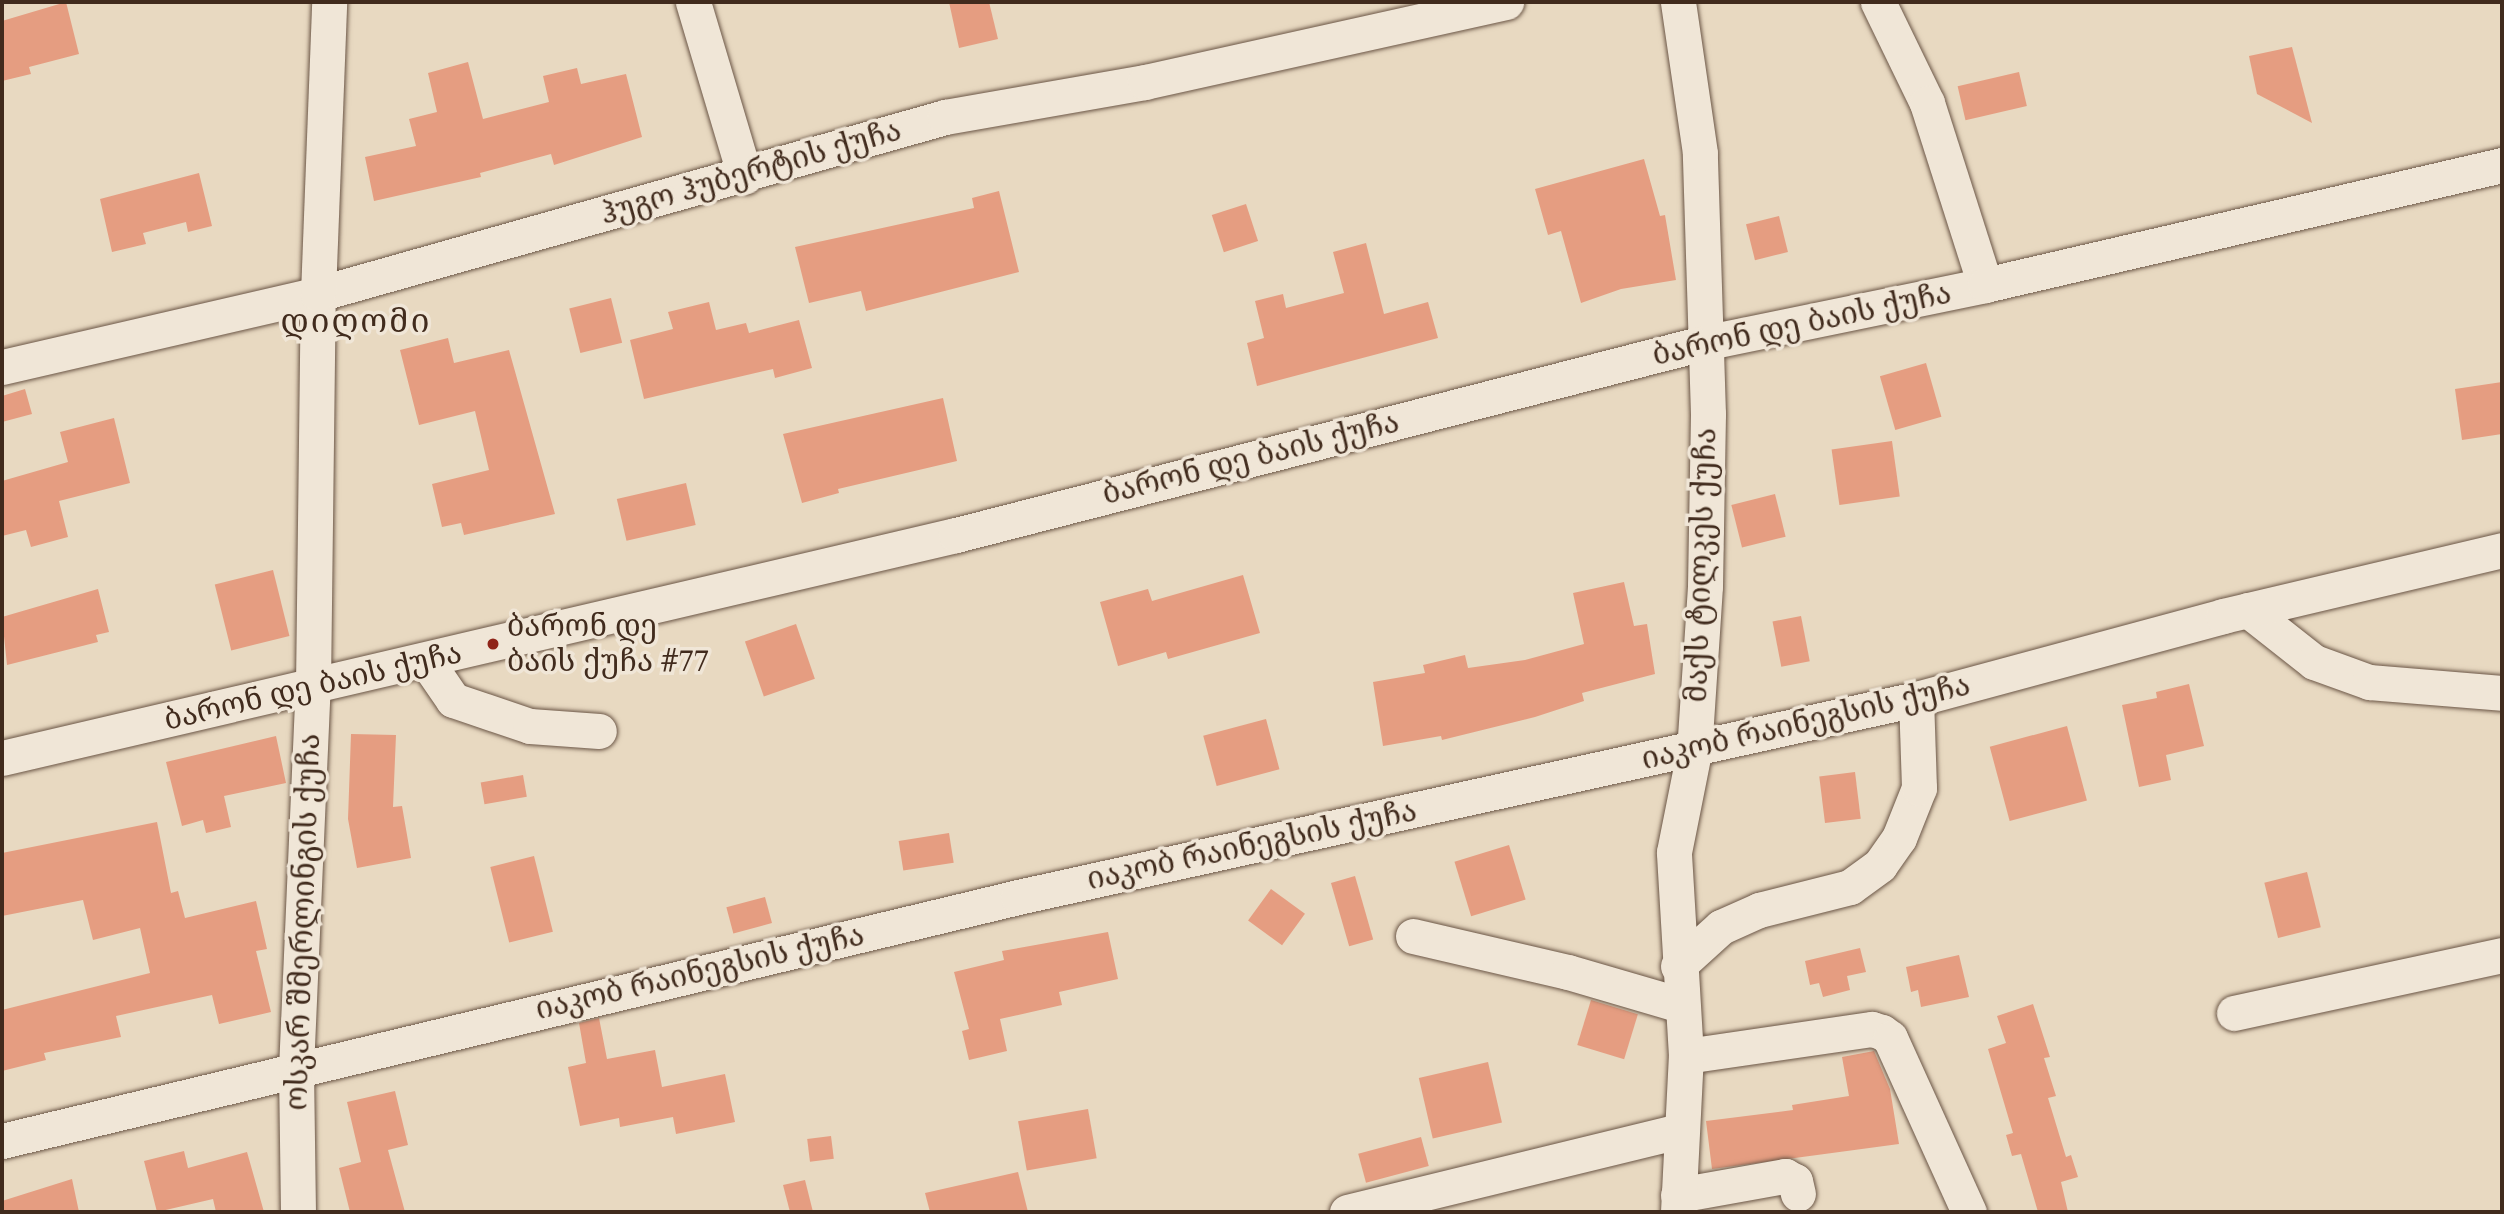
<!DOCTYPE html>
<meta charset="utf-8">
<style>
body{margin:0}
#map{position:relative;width:2504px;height:1214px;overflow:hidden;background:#e8d9c1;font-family:Cardo,"Noto Serif Georgian",serif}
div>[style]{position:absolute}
.building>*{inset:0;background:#e59d81;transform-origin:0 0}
.roads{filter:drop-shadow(0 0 2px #6b5646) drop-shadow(0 0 2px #6b5646)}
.minor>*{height:35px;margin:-17.5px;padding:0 17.5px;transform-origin:17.5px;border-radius:17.5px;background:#f0e6d7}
.dots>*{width:19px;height:19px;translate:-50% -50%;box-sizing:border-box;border:4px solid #f0e6d7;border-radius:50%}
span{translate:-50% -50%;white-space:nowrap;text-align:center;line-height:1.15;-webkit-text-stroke:7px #f0e6d7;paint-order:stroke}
.street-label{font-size:30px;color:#412b1d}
.poi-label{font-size:30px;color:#412b1d}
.left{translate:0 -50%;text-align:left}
.quarter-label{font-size:33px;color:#412b1d;letter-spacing:2px}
.frame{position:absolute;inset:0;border:4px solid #412b1d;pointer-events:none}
</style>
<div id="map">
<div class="building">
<div style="clip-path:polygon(66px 2px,79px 54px,29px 67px,31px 74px,2px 81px,2px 21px)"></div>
<div style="clip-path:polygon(949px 2px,989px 2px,998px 39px,959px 48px)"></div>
<div style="clip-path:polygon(2292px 47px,2312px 123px,2257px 94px,2249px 56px)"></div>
<div style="clip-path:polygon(468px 62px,483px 119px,549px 102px,543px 76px,577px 68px,581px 84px,626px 74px,642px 137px,554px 165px,551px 154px,480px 173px,481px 177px,374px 201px,365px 157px,416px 146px,409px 119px,437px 112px,428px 73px)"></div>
<div style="left:2019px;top:72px;width:35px;height:63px;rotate:77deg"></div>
<div style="clip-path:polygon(1644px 159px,1660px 216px,1665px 215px,1676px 280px,1621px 289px,1581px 303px,1561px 231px,1548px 235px,1535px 189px)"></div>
<div style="clip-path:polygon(199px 173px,212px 226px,188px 232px,186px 222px,143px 233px,146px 244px,112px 252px,100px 199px)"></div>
<div style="clip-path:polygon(999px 191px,1019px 272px,866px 311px,861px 291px,809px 303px,795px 247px,974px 208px,972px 198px)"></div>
<div style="left:1246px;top:204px;width:39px;height:36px;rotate:72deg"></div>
<div style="left:1779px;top:216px;width:37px;height:34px;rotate:76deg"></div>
<div style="clip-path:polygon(1366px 243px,1384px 314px,1428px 302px,1438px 338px,1257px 386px,1247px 343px,1264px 338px,1255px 301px,1283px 294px,1286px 308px,1344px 293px,1333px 252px)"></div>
<div style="left:611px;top:298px;width:46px;height:43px;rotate:76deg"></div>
<div style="clip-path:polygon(709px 302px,716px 330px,746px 323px,749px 333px,799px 320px,812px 368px,775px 378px,773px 369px,644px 399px,630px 340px,673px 329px,668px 312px)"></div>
<div style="clip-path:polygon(448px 338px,454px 363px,509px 350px,555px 514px,464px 535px,461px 523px,442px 527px,432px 484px,489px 470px,475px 411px,419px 425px,400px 350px)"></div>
<div style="left:1926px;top:363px;width:56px;height:48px;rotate:74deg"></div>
<div style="clip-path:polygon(2502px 382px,2502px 434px,2462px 440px,2455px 389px)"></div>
<div style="clip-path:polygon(25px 389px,32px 414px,2px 422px,2px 396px)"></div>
<div style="clip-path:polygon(943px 398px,957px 461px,838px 489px,839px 493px,802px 503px,783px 434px)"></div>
<div style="clip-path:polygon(114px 418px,130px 483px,59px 501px,68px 537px,31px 547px,26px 530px,2px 536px,2px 481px,68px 462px,60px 432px)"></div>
<div style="left:1892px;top:441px;width:56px;height:61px;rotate:82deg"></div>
<div style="left:686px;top:483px;width:43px;height:71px;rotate:77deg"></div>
<div style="left:1775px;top:494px;width:44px;height:45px;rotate:76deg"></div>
<div style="left:273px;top:570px;width:68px;height:60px;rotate:76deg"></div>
<div style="clip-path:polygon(1243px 575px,1260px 633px,1168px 659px,1166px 652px,1118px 666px,1100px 602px,1148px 589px,1152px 601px)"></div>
<div style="clip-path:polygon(1624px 582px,1634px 626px,1647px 624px,1655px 674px,1582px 693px,1584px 701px,1535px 717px,1442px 740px,1441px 736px,1383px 746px,1373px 682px,1425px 673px,1423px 665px,1465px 655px,1468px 668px,1525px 660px,1584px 644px,1573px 593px)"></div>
<div style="clip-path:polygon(98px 589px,109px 632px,96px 635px,98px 642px,7px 665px,2px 617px)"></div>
<div style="left:1801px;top:616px;width:46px;height:29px;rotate:79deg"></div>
<div style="left:796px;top:624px;width:58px;height:54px;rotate:71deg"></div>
<div style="clip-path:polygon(2189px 684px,2204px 746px,2166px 755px,2171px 780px,2139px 787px,2122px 705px,2157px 698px,2156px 692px)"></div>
<div style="left:1266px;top:719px;width:52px;height:65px;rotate:75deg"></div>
<div style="left:2067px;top:726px;width:77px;height:80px;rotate:75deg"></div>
<div style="clip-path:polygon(351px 734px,396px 735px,393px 807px,402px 806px,411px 858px,357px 868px,348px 819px)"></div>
<div style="clip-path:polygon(276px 736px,286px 783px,224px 796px,231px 827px,206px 833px,203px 820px,182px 826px,166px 762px)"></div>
<div style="left:1855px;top:772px;width:47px;height:36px;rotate:83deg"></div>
<div style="left:523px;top:775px;width:22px;height:43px;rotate:80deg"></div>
<div style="clip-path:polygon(157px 822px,171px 893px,178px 891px,185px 918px,256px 901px,267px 949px,256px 951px,271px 1012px,219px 1024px,212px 995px,116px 1016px,121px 1037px,44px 1053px,46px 1060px,2px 1071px,2px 1010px,150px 973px,140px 928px,93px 940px,83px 900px,2px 916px,2px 853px)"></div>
<div style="left:949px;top:833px;width:30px;height:51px;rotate:81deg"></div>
<div style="left:1509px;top:845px;width:57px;height:57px;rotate:73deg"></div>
<div style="left:534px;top:856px;width:78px;height:45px;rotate:76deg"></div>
<div style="left:2307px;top:872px;width:57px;height:44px;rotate:76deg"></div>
<div style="left:1355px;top:876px;width:66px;height:25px;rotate:74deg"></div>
<div style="left:1271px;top:889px;width:42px;height:39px;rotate:36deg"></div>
<div style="left:765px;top:897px;width:27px;height:40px;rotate:75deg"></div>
<div style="clip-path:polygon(1108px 932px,1118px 979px,1059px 992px,1062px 1005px,1000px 1019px,1007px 1051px,969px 1060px,962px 1031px,969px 1029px,954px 972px,1004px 960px,1002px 951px)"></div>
<div style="clip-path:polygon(1860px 948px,1866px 972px,1847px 976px,1850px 990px,1823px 997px,1819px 983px,1810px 985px,1805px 961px)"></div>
<div style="clip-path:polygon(1959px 955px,1969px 997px,1921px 1007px,1918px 990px,1911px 992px,1906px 967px)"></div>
<div style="left:1591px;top:1000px;width:49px;height:47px;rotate:17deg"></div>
<div style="clip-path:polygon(2033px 1004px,2050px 1057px,2044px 1058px,2056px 1096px,2048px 1098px,2066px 1157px,2071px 1155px,2078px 1177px,2061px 1182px,2068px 1212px,2038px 1212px,2021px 1154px,2012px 1156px,2006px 1135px,2013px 1133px,1988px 1049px,2006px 1043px,1997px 1016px)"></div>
<div style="clip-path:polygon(599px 1018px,607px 1059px,655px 1050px,662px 1087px,725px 1074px,735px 1122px,676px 1134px,673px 1117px,620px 1127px,619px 1118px,580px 1126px,568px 1067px,586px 1063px,579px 1023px)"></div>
<div style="clip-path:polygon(1874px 1051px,1890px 1089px,1899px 1144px,1712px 1169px,1706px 1121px,1793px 1110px,1792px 1105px,1849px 1096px,1842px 1057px)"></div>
<div style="left:1488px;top:1062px;width:62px;height:71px;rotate:77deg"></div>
<div style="clip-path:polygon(395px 1091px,408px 1145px,388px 1150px,405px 1212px,350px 1212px,339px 1168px,361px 1162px,347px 1102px)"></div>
<div style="left:1088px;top:1109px;width:50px;height:71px;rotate:80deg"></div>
<div style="left:831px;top:1136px;width:23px;height:24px;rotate:83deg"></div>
<div style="left:1421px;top:1137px;width:30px;height:65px;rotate:75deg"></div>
<div style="clip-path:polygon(184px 1151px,188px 1168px,247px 1152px,264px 1212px,216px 1212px,213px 1199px,157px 1212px,144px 1161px)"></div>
<div style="clip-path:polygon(1018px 1172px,1028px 1212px,930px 1212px,925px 1193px)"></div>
<div style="clip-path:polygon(72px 1179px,79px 1212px,2px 1212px,2px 1201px)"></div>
<div style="clip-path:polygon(805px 1180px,813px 1212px,790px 1212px,783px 1185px)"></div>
</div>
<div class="roads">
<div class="minor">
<div style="left:693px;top:2px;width:182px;rotate:73.4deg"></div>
<div style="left:1878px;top:2px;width:112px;rotate:64.1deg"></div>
<div style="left:1927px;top:103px;width:191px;rotate:72.3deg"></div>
<div style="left:2px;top:367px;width:324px;rotate:-13deg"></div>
<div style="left:318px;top:294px;width:652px;rotate:-15.76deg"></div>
<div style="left:945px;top:117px;width:203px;rotate:-9.9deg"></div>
<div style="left:1145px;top:82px;width:370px;rotate:-12.5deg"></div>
<div style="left:2248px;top:610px;width:84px;rotate:38.2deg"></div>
<div style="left:2314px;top:662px;width:59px;rotate:20deg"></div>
<div style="left:2369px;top:682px;width:133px;rotate:4.7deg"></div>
<div style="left:427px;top:662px;width:46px;rotate:55.6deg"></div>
<div style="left:453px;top:700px;width:81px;rotate:18.7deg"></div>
<div style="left:530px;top:726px;width:69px;rotate:4.1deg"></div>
<div style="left:2px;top:758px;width:980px;rotate:-13.16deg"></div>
<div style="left:956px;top:535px;width:771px;rotate:-14.41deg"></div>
<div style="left:1703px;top:343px;width:288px;rotate:-11.6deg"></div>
<div style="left:1985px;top:285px;width:531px;rotate:-13.07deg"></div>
<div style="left:1413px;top:936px;width:159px;rotate:13.1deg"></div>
<div style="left:1568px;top:972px;width:118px;rotate:16.3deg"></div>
<div style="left:1678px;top:966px;width:58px;rotate:-42.2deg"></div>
<div style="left:1721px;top:927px;width:42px;rotate:-24.1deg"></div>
<div style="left:1759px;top:910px;width:94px;rotate:-14.2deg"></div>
<div style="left:1850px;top:887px;width:37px;rotate:-36deg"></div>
<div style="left:1880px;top:865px;width:33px;rotate:-55deg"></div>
<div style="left:1899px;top:838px;width:54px;rotate:-68.2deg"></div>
<div style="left:1919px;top:788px;width:89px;rotate:-91.9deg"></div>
<div style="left:2234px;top:1013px;width:274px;rotate:-12.2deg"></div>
<div style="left:1686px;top:1056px;width:188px;rotate:-8.3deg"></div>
<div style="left:1872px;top:1029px;width:10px;rotate:17deg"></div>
<div style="left:1882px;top:1032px;width:10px;rotate:37deg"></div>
<div style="left:1890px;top:1038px;width:191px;rotate:65.6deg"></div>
<div style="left:2px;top:1141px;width:1045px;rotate:-13.5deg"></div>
<div style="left:1018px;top:897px;width:920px;rotate:-12.43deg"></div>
<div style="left:1916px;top:699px;width:318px;rotate:-15.1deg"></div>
<div style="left:2223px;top:616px;width:287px;rotate:-13.3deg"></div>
<div style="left:1678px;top:1195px;width:109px;rotate:-10.1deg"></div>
<div style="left:1785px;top:1176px;width:11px;rotate:27deg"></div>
<div style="left:1795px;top:1181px;width:13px;rotate:77deg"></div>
<div style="left:298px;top:1212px;width:143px;rotate:-90.8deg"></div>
<div style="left:296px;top:1069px;width:383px;rotate:-87.5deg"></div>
<div style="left:313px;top:686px;width:392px;rotate:-89.3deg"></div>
<div style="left:318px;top:294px;width:292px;rotate:-87.8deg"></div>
<div style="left:1347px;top:1212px;width:343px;rotate:-13.7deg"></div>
<div style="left:1678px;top:1212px;width:156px;rotate:-87.1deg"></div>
<div style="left:1686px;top:1056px;width:204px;rotate:-93.4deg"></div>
<div style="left:1674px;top:852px;width:102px;rotate:-78.7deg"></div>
<div style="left:1694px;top:752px;width:166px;rotate:-86.2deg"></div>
<div style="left:1705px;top:586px;width:172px;rotate:-89deg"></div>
<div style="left:1708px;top:414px;width:261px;rotate:-91.8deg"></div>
<div style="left:1700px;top:153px;width:153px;rotate:-98.3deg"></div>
</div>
</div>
<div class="dots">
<div style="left:493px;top:644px;background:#8f2418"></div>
</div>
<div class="street-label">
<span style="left:751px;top:173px;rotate:-16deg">ჰუგო ჰუბერტის ქუჩა</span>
<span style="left:1802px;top:325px;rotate:-12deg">ბარონ დე ბაის ქუჩა</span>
<span style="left:1251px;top:459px;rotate:-14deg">ბარონ დე ბაის ქუჩა</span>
<span style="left:1702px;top:565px;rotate:-88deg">მაქს ტილკეს ქუჩა</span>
<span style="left:313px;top:687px;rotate:-13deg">ბარონ დე ბაის ქუჩა</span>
<span style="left:1806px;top:723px;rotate:-13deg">იაკობ რაინეგსის ქუჩა</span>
<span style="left:1252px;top:846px;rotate:-12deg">იაკობ რაინეგსის ქუჩა</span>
<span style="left:304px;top:922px;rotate:-88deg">ოსკარ შმერლინგის ქუჩა</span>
<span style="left:700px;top:973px;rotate:-13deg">იაკობ რაინეგსის ქუჩა</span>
</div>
<div class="poi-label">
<span class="left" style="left:507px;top:644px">ბარონ დე<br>ბაის ქუჩა #77</span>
</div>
<div class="quarter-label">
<span style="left:356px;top:322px">დიღომი</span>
</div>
<div class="frame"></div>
</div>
